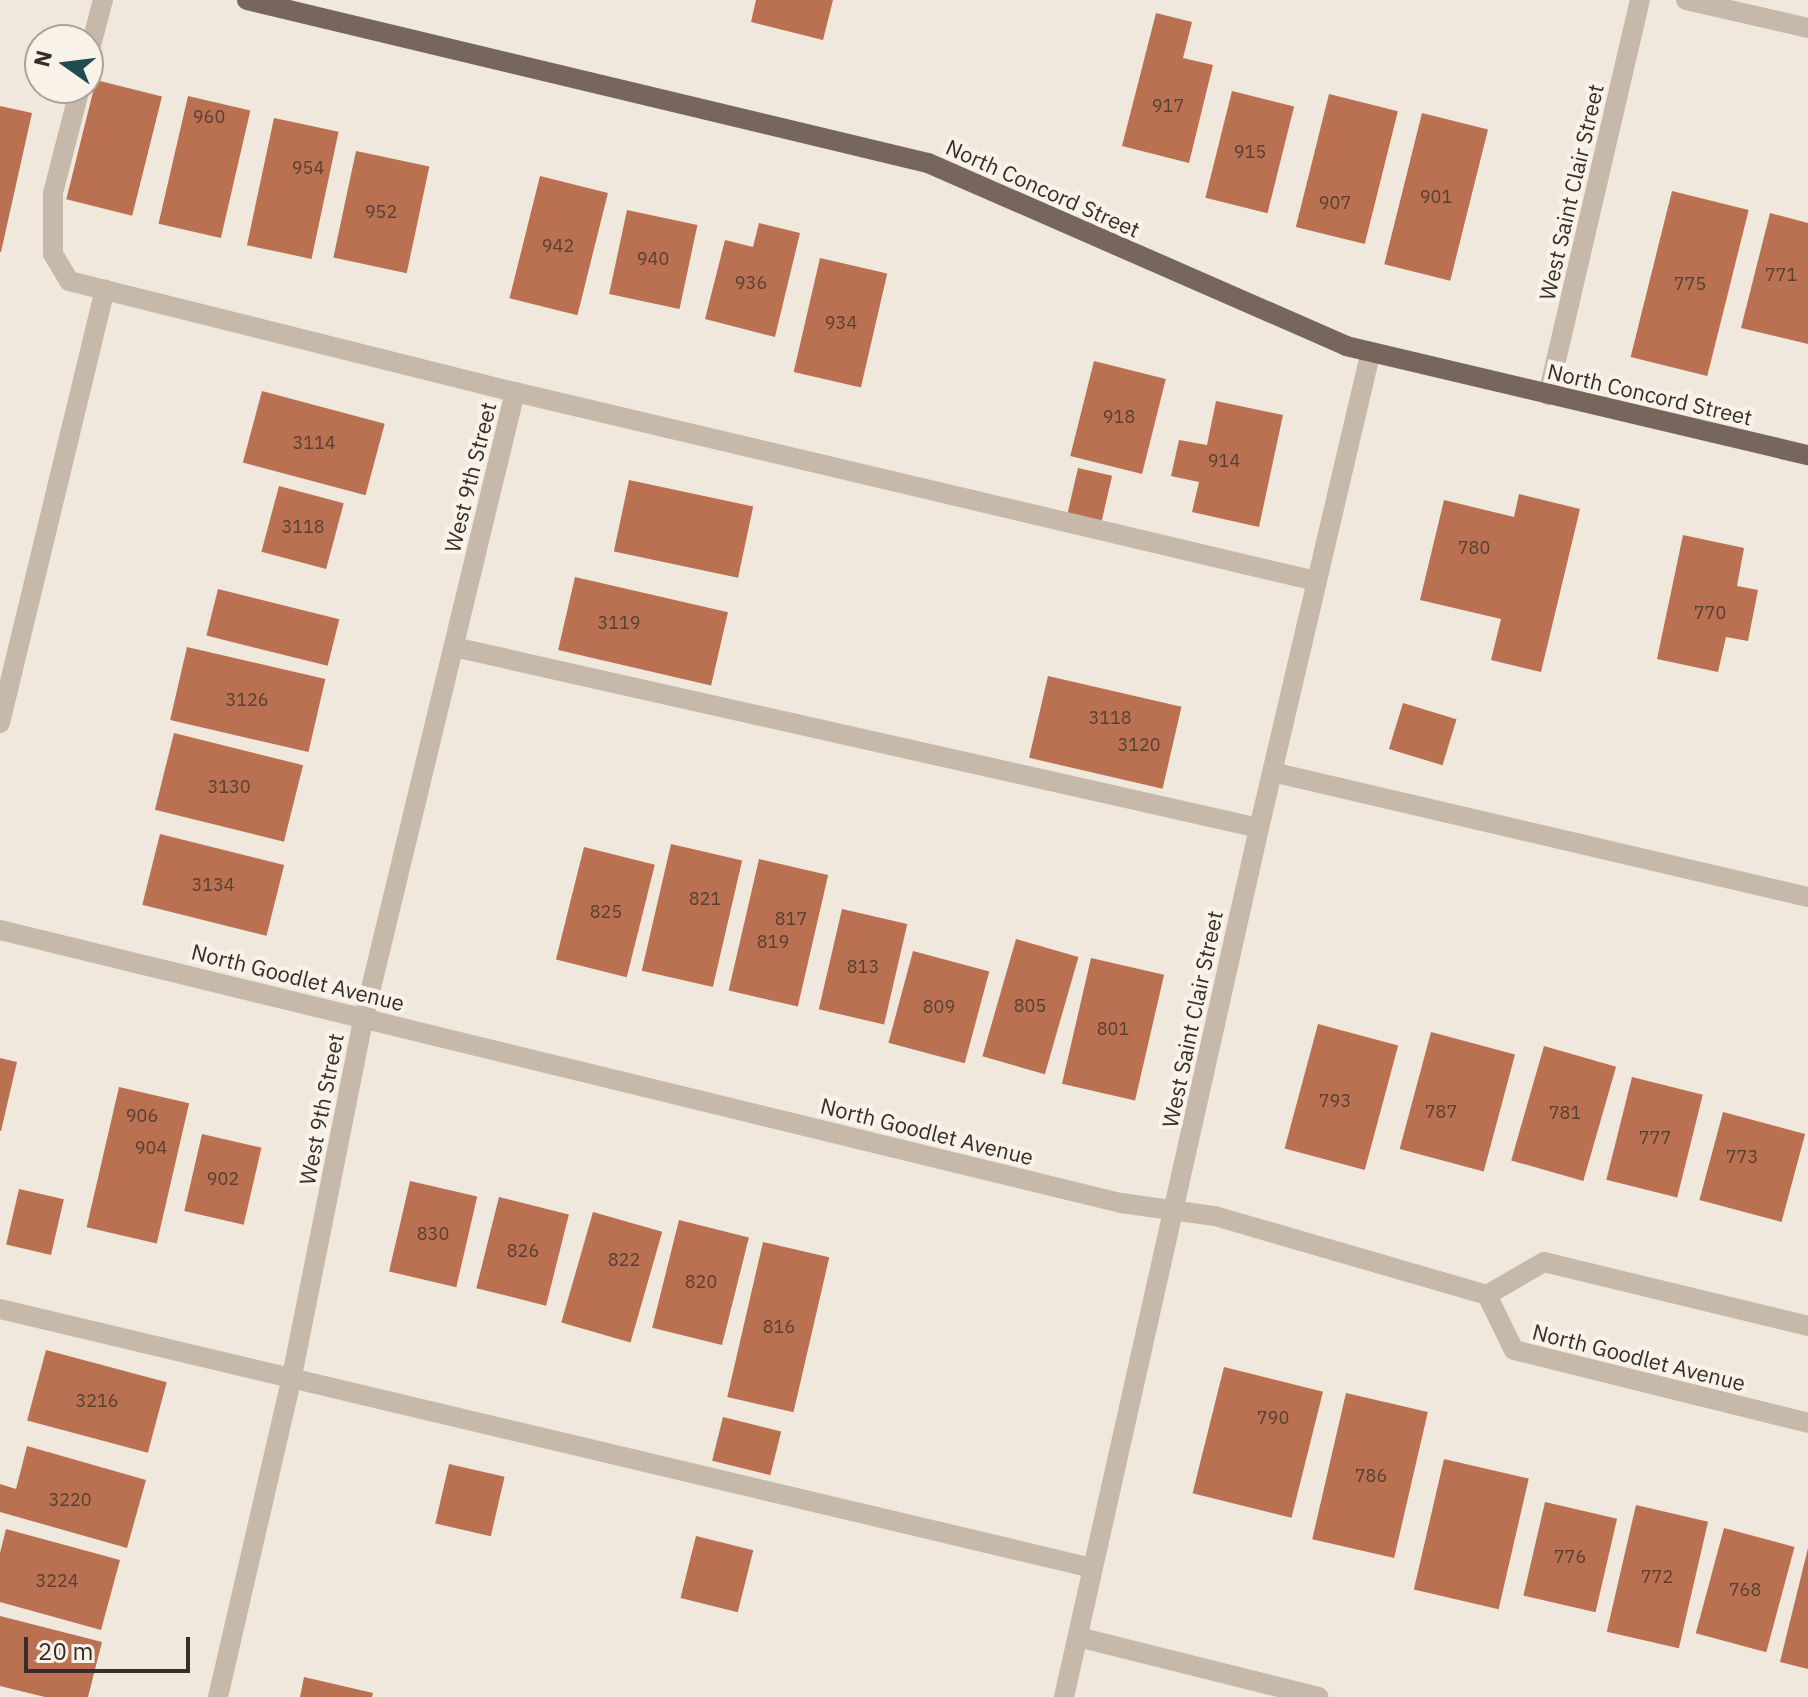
<!DOCTYPE html>
<style>
body{margin:0}
#map{position:relative;width:1808px;height:1697px;overflow:hidden;background:#f0e8dd;font-family:"IBM Plex Sans",sans-serif}
div>[style]{position:absolute}
.building>*{inset:0;background:#ba7151;transform-origin:0 0}
.minor>*{height:20px;margin:-10px;padding:0 10px;transform-origin:10px;border-radius:10px;background:#c7b9aa}
.major>*{height:20px;margin:-10px;padding:0 10px;transform-origin:10px;border-radius:10px;background:#76665c}
span{translate:-50% -50%;white-space:nowrap;text-align:center;line-height:1.15;-webkit-text-stroke:8px #f8f2e9;paint-order:stroke}
.number-label{font-size:18px;color:#563f33}
.number-label span{-webkit-text-stroke-width:0}
.street-label{font-size:22px;color:#352e29}
.north{position:absolute;left:24px;top:24px;width:80px;height:80px;box-sizing:border-box;background:#f8f2e9;border:2px solid #aaa49c;border-radius:50%;rotate:284deg;font-size:22px;font-weight:700;line-height:32px;text-align:center;color:#352e29}
.north::after{content:'';display:block;margin:auto;width:28px;height:36px;background:#224c53;clip-path:polygon(50% 0,100% 100%,50% 72%,0 100%)}
.scale{position:absolute;left:24px;top:1637px;width:166px;height:36px;box-sizing:border-box;border:4px solid #352e29;border-top:0;padding-left:10px;font-size:24px;line-height:28px;white-space:nowrap;color:#352e29;-webkit-text-stroke:6px #f8f2e9;paint-order:stroke}
</style>
<div id="map">
<div class="building">
<div style="clip-path:polygon(756px 0,833px 0,823px 40px,751px 22px)"></div>
<div style="clip-path:polygon(1156px 13px,1192px 22px,1183px 58px,1213px 65px,1189px 163px,1122px 146px)"></div>
<div style="left:96px;top:80px;width:68px;height:123px;rotate:14deg"></div>
<div style="left:1232px;top:91px;width:64px;height:110px;rotate:14deg"></div>
<div style="left:1329px;top:94px;width:71px;height:137px;rotate:14deg"></div>
<div style="left:188px;top:96px;width:64px;height:131px;rotate:13deg"></div>
<div style="clip-path:polygon(0 106px,32px 113px,1px 252px,0 252px)"></div>
<div style="left:1422px;top:113px;width:68px;height:156px;rotate:14deg"></div>
<div style="left:274px;top:118px;width:66px;height:130px;rotate:12deg"></div>
<div style="left:356px;top:151px;width:75px;height:109px;rotate:12deg"></div>
<div style="left:540px;top:176px;width:70px;height:126px;rotate:14deg"></div>
<div style="left:1672px;top:191px;width:79px;height:171px;rotate:14deg"></div>
<div style="left:627px;top:210px;width:72px;height:86px;rotate:12deg"></div>
<div style="clip-path:polygon(1770px 213px,1808px 223px,1808px 344px,1741px 328px)"></div>
<div style="clip-path:polygon(759px 223px,800px 233px,775px 337px,705px 319px,725px 240px,753px 247px)"></div>
<div style="left:820px;top:258px;width:69px;height:117px;rotate:13deg"></div>
<div style="left:1094px;top:361px;width:74px;height:98px;rotate:14deg"></div>
<div style="left:262px;top:391px;width:127px;height:74px;rotate:15deg"></div>
<div style="clip-path:polygon(1216px 401px,1283px 415px,1259px 527px,1192px 512px,1199px 482px,1171px 476px,1179px 440px,1207px 445px)"></div>
<div style="left:1078px;top:468px;width:35px;height:47px;rotate:13deg"></div>
<div style="left:629px;top:480px;width:127px;height:73px;rotate:12deg"></div>
<div style="left:279px;top:486px;width:67px;height:68px;rotate:15deg"></div>
<div style="clip-path:polygon(1519px 494px,1580px 509px,1541px 672px,1491px 660px,1501px 619px,1420px 600px,1444px 500px,1514px 517px)"></div>
<div style="clip-path:polygon(1683px 535px,1744px 548px,1737px 586px,1758px 590px,1748px 641px,1726px 637px,1718px 672px,1657px 659px)"></div>
<div style="left:575px;top:577px;width:157px;height:75px;rotate:13deg"></div>
<div style="left:218px;top:589px;width:125px;height:48px;rotate:14deg"></div>
<div style="left:187px;top:647px;width:142px;height:75px;rotate:13deg"></div>
<div style="left:1048px;top:676px;width:137px;height:84px;rotate:13deg"></div>
<div style="left:1403px;top:703px;width:56px;height:48px;rotate:17deg"></div>
<div style="left:174px;top:733px;width:133px;height:79px;rotate:14deg"></div>
<div style="left:160px;top:834px;width:128px;height:73px;rotate:14deg"></div>
<div style="left:671px;top:844px;width:73px;height:130px;rotate:13deg"></div>
<div style="left:584px;top:847px;width:73px;height:116px;rotate:14deg"></div>
<div style="left:759px;top:859px;width:71px;height:135px;rotate:13deg"></div>
<div style="left:842px;top:909px;width:67px;height:103px;rotate:13deg"></div>
<div style="left:1016px;top:939px;width:65px;height:122px;rotate:16deg"></div>
<div style="left:913px;top:951px;width:79px;height:95px;rotate:15deg"></div>
<div style="left:1091px;top:958px;width:75px;height:129px;rotate:13deg"></div>
<div style="left:1318px;top:1024px;width:83px;height:129px;rotate:15deg"></div>
<div style="left:1431px;top:1032px;width:87px;height:121px;rotate:15deg"></div>
<div style="left:1544px;top:1046px;width:75px;height:119px;rotate:16deg"></div>
<div style="clip-path:polygon(0 1058px,17px 1062px,1px 1131px,0 1131px)"></div>
<div style="left:1632px;top:1077px;width:73px;height:106px;rotate:14deg"></div>
<div style="left:119px;top:1087px;width:72px;height:144px;rotate:13deg"></div>
<div style="left:1723px;top:1112px;width:85px;height:91px;rotate:15deg"></div>
<div style="left:202px;top:1134px;width:61px;height:79px;rotate:13deg"></div>
<div style="left:410px;top:1181px;width:69px;height:93px;rotate:13deg"></div>
<div style="left:19px;top:1189px;width:46px;height:57px;rotate:13deg"></div>
<div style="left:499px;top:1197px;width:72px;height:94px;rotate:14deg"></div>
<div style="left:593px;top:1212px;width:72px;height:115px;rotate:16deg"></div>
<div style="left:679px;top:1220px;width:72px;height:111px;rotate:14deg"></div>
<div style="left:763px;top:1242px;width:68px;height:159px;rotate:13deg"></div>
<div style="left:46px;top:1350px;width:125px;height:73px;rotate:15deg"></div>
<div style="left:1224px;top:1367px;width:102px;height:130px;rotate:14deg"></div>
<div style="left:1346px;top:1393px;width:84px;height:150px;rotate:13deg"></div>
<div style="left:723px;top:1417px;width:60px;height:45px;rotate:14deg"></div>
<div style="clip-path:polygon(27px 1446px,146px 1480px,127px 1548px,0 1512px,0 1484px,16px 1489px)"></div>
<div style="left:1444px;top:1459px;width:87px;height:134px;rotate:13deg"></div>
<div style="left:449px;top:1464px;width:57px;height:61px;rotate:13deg"></div>
<div style="left:1545px;top:1502px;width:74px;height:96px;rotate:13deg"></div>
<div style="left:1636px;top:1505px;width:74px;height:130px;rotate:13deg"></div>
<div style="left:1724px;top:1528px;width:73px;height:109px;rotate:15deg"></div>
<div style="clip-path:polygon(6px 1529px,120px 1560px,101px 1630px,0 1602px,0 1553px)"></div>
<div style="left:696px;top:1536px;width:59px;height:64px;rotate:14deg"></div>
<div style="clip-path:polygon(1808px 1548px,1808px 1669px,1780px 1662px)"></div>
<div style="clip-path:polygon(0 1616px,102px 1642px,88px 1697px,45px 1697px,0 1686px)"></div>
<div style="clip-path:polygon(304px 1677px,373px 1693px,372px 1697px,300px 1697px)"></div>
</div>
<div class="minor">
<div style="left:1686px;top:0;width:125px;rotate:12.9deg"></div>
<div style="left:88px;top:57px;width:59px;rotate:-75.3deg"></div>
<div style="left:80px;top:88px;width:108px;rotate:104.4deg"></div>
<div style="left:53px;top:193px;width:61px;rotate:90deg"></div>
<div style="left:53px;top:254px;width:31px;rotate:59deg"></div>
<div style="left:69px;top:281px;width:460px;rotate:14deg"></div>
<div style="left:515px;top:392px;width:823px;rotate:13.28deg"></div>
<div style="left:1548px;top:395px;width:406px;rotate:-76.9deg"></div>
<div style="left:454px;top:647px;width:825px;rotate:12.67deg"></div>
<div style="left:0;top:723px;width:446px;rotate:-76.4deg"></div>
<div style="left:1272px;top:772px;width:550px;rotate:13.13deg"></div>
<div style="left:0;top:930px;width:1154px;rotate:13.69deg"></div>
<div style="left:1121px;top:1203px;width:95px;rotate:7.9deg"></div>
<div style="left:1215px;top:1216px;width:283px;rotate:16.2deg"></div>
<div style="left:1487px;top:1295px;width:61px;rotate:63.9deg"></div>
<div style="left:1514px;top:1350px;width:303px;rotate:13.9deg"></div>
<div style="left:1487px;top:1295px;width:66px;rotate:-30.1deg"></div>
<div style="left:1544px;top:1262px;width:272px;rotate:13.6deg"></div>
<div style="left:0;top:1309px;width:1122px;rotate:13.34deg"></div>
<div style="left:1078px;top:1637px;width:248px;rotate:14deg"></div>
<div style="left:218px;top:1697px;width:329px;rotate:-77deg"></div>
<div style="left:292px;top:1376px;width:366px;rotate:-78.7deg"></div>
<div style="left:364px;top:1017px;width:643px;rotate:-76.42deg"></div>
<div style="left:1064px;top:1697px;width:891px;rotate:-77.35deg"></div>
<div style="left:1259px;top:828px;width:489px;rotate:-76.8deg"></div>
</div>
<div class="major">
<div style="left:247px;top:0;width:700px;rotate:13.46deg"></div>
<div style="left:928px;top:163px;width:456px;rotate:23.6deg"></div>
<div style="left:1346px;top:346px;width:475px;rotate:13.3deg"></div>
</div>
<div class="number-label">
<span style="left:1168px;top:106px">917</span>
<span style="left:209px;top:117px">960</span>
<span style="left:1250px;top:152px">915</span>
<span style="left:308px;top:168px">954</span>
<span style="left:1436px;top:197px">901</span>
<span style="left:1335px;top:203px">907</span>
<span style="left:381px;top:212px">952</span>
<span style="left:558px;top:246px">942</span>
<span style="left:653px;top:259px">940</span>
<span style="left:1781px;top:275px">771</span>
<span style="left:751px;top:283px">936</span>
<span style="left:1690px;top:284px">775</span>
<span style="left:841px;top:323px">934</span>
<span style="left:1119px;top:417px">918</span>
<span style="left:314px;top:443px">3114</span>
<span style="left:1224px;top:461px">914</span>
<span style="left:303px;top:527px">3118</span>
<span style="left:1474px;top:548px">780</span>
<span style="left:1710px;top:613px">770</span>
<span style="left:619px;top:623px">3119</span>
<span style="left:247px;top:700px">3126</span>
<span style="left:1110px;top:718px">3118</span>
<span style="left:1139px;top:745px">3120</span>
<span style="left:229px;top:787px">3130</span>
<span style="left:213px;top:885px">3134</span>
<span style="left:705px;top:899px">821</span>
<span style="left:606px;top:912px">825</span>
<span style="left:791px;top:919px">817</span>
<span style="left:773px;top:942px">819</span>
<span style="left:863px;top:967px">813</span>
<span style="left:1030px;top:1006px">805</span>
<span style="left:939px;top:1007px">809</span>
<span style="left:1113px;top:1029px">801</span>
<span style="left:1335px;top:1101px">793</span>
<span style="left:1441px;top:1112px">787</span>
<span style="left:1565px;top:1113px">781</span>
<span style="left:142px;top:1116px">906</span>
<span style="left:1655px;top:1138px">777</span>
<span style="left:151px;top:1148px">904</span>
<span style="left:1742px;top:1157px">773</span>
<span style="left:223px;top:1179px">902</span>
<span style="left:433px;top:1234px">830</span>
<span style="left:523px;top:1251px">826</span>
<span style="left:624px;top:1260px">822</span>
<span style="left:701px;top:1282px">820</span>
<span style="left:779px;top:1327px">816</span>
<span style="left:97px;top:1401px">3216</span>
<span style="left:1273px;top:1418px">790</span>
<span style="left:1371px;top:1476px">786</span>
<span style="left:70px;top:1500px">3220</span>
<span style="left:1570px;top:1557px">776</span>
<span style="left:1657px;top:1577px">772</span>
<span style="left:57px;top:1581px">3224</span>
<span style="left:1745px;top:1590px">768</span>
</div>
<div class="street-label">
<span style="left:1043px;top:188px;rotate:24deg">North Concord Street</span>
<span style="left:1571px;top:192px;rotate:-77deg">West Saint Clair Street</span>
<span style="left:1650px;top:394px;rotate:13deg">North Concord Street</span>
<span style="left:470px;top:477px;rotate:-76deg">West 9th Street</span>
<span style="left:298px;top:977px;rotate:14deg">North Goodlet Avenue</span>
<span style="left:1192px;top:1019px;rotate:-78deg">West Saint Clair Street</span>
<span style="left:321px;top:1109px;rotate:-79deg">West 9th Street</span>
<span style="left:927px;top:1131px;rotate:14deg">North Goodlet Avenue</span>
<span style="left:1639px;top:1357px;rotate:14deg">North Goodlet Avenue</span>
</div>
<div class="north">N</div>
<div class="scale">20 m</div>
</div>
